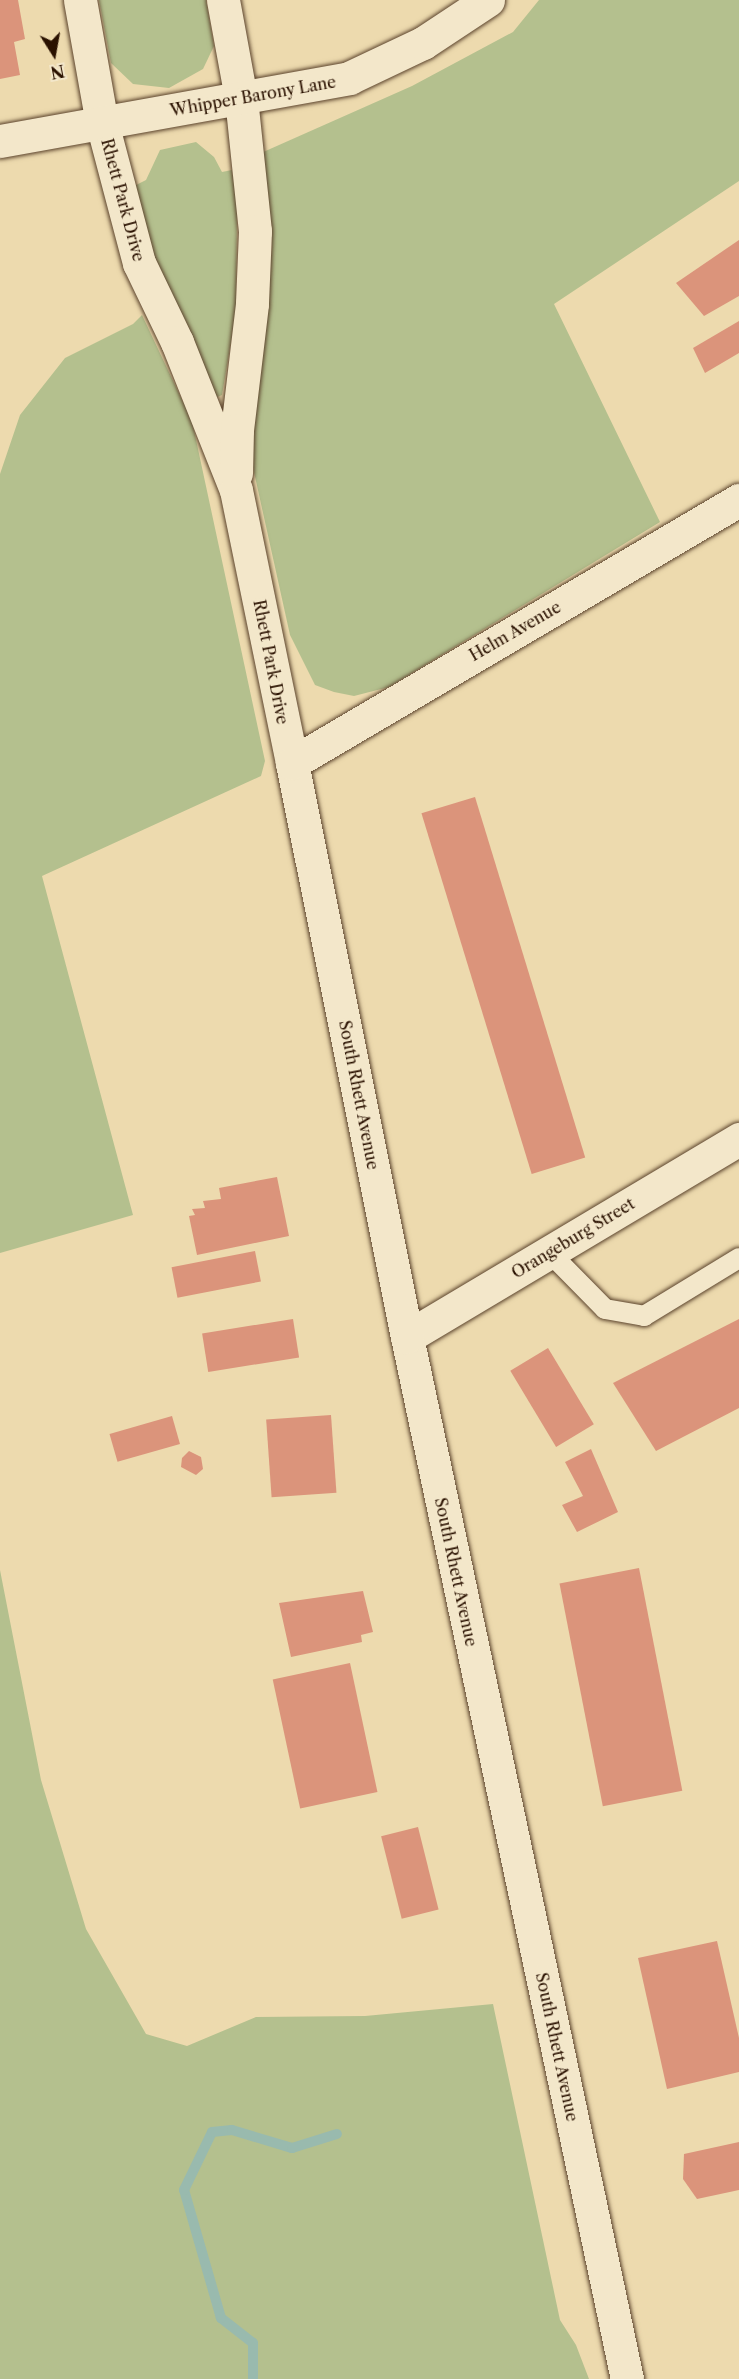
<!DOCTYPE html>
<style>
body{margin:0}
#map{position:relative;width:739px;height:2379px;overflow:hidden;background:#eddaae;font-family:"Libre Caslon Text",serif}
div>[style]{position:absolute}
.green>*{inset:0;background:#b4c08e}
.stream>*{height:10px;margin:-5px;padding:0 5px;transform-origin:5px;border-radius:5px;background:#99baae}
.building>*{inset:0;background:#db947b;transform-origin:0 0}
.roads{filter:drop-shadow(0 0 2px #5b432c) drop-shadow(0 0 2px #5b432c)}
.lane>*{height:20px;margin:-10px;padding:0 10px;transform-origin:10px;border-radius:10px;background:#f3e7ca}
.street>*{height:33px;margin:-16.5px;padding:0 16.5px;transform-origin:16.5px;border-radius:16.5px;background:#f3e7ca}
.secondary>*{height:33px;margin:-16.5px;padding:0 16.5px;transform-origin:16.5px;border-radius:16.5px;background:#f3e7ca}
span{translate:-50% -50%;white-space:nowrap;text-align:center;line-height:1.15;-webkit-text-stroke:4.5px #f3e7ca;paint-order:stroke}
.street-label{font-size:16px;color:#2a1100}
.north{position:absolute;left:24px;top:24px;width:60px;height:60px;-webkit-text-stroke:4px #f3e7ca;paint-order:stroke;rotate:169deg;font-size:16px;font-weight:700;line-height:24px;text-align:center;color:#2a1100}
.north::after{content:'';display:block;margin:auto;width:21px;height:27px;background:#2a1100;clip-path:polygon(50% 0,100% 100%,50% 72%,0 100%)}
</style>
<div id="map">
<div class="green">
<div style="clip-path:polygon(99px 0,206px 0,214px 46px,203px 69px,169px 88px,133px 84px,111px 63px)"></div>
<div style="clip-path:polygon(539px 0,739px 0,739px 181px,554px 304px,660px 522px,389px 687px,354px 696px,334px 692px,315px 685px,290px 635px,252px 463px,253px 392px,265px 335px,272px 245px,261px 153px,412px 86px,513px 32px)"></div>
<div style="clip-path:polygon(196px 142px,214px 157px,222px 172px,232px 170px,237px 204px,236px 312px,222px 395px,215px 398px,140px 227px,136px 185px,146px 180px,160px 150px)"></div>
<div style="clip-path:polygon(142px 315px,192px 421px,265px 761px,261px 776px,42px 876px,133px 1215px,0 1253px,0 474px,20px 415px,65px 358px,133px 324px)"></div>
<div style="clip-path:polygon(0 1570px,41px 1780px,86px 1929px,146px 2034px,187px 2046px,256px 2017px,365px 2016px,493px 2004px,560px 2320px,576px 2345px,589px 2379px,0 2379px)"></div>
</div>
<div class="stream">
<div style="left:253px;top:2379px;width:36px;rotate:-90deg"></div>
<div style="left:253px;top:2343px;width:41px;rotate:-142deg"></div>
<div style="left:221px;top:2318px;width:133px;rotate:-106.1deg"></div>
<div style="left:184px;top:2190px;width:64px;rotate:-64.2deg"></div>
<div style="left:212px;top:2132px;width:20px;rotate:-6deg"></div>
<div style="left:232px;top:2130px;width:63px;rotate:16.7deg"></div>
<div style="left:292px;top:2148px;width:47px;rotate:-17.3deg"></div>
</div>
<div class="building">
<div style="clip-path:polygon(0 0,18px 0,25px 39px,14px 42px,20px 75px,0 79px)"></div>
<div style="clip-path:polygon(739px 240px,739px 296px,704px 316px,676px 283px)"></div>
<div style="clip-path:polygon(739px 321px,739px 353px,705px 373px,693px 348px)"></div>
<div style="left:475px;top:797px;width:377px;height:56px;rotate:73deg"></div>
<div style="clip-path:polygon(277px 1177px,289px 1236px,197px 1255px,189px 1216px,195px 1215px,192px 1209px,205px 1208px,203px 1201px,221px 1199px,219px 1188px)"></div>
<div style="left:255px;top:1251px;width:31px;height:85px;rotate:79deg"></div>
<div style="left:293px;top:1319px;width:39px;height:92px;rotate:81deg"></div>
<div style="clip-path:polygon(739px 1319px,739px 1408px,656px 1451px,613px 1383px)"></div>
<div style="left:548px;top:1348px;width:89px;height:44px;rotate:59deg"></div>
<div style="left:331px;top:1415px;width:78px;height:65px;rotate:86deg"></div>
<div style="left:172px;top:1416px;width:29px;height:65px;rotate:74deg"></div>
<div style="clip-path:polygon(591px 1449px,618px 1512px,577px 1532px,562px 1505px,583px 1496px,565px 1462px)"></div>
<div style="clip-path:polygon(189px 1451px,201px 1457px,203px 1469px,196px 1475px,181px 1467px,182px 1458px)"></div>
<div style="left:639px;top:1568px;width:227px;height:81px;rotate:79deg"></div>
<div style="clip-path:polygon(363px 1591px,373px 1632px,361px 1635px,362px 1642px,291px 1657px,279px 1603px)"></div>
<div style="left:350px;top:1663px;width:132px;height:79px;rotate:78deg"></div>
<div style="left:418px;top:1827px;width:85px;height:38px;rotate:76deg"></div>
<div style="clip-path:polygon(717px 1941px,739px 2038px,739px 2072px,667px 2089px,638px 1958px)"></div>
<div style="clip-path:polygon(739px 2142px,739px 2190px,697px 2199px,683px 2179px,684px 2154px)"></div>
</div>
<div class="roads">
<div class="lane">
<div style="left:549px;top:1252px;width:80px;rotate:45.5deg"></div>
<div style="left:605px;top:1309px;width:40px;rotate:10deg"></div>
<div style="left:644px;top:1316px;width:111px;rotate:-31.4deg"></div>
</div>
<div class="street">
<div style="left:80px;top:0;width:125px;rotate:79.9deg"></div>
<div style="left:102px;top:123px;width:145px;rotate:75.2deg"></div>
<div style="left:139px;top:263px;width:88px;rotate:64.3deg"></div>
<div style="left:177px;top:342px;width:159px;rotate:68.3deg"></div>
<div style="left:236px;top:490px;width:279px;rotate:78.4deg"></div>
<div style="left:223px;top:0;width:100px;rotate:79.6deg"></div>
<div style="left:241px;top:98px;width:134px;rotate:84deg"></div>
<div style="left:255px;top:231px;width:73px;rotate:92.4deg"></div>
<div style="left:252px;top:304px;width:127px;rotate:96.8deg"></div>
<div style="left:237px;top:430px;width:43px;rotate:91.3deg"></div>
<div style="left:0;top:141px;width:355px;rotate:-10.2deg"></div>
<div style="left:349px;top:78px;width:82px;rotate:-25.3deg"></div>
<div style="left:423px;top:43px;width:78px;rotate:-33.5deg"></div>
<div style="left:407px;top:1337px;width:387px;rotate:-30.8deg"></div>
</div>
<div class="secondary">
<div style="left:627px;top:2379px;width:1065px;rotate:-101.92deg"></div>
<div style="left:407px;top:1337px;width:585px;rotate:-101.33deg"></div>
<div style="left:292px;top:763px;width:519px;rotate:-30.47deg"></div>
</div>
</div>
<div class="street-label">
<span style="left:253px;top:96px;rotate:-10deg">Whipper Barony Lane</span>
<span style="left:123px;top:200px;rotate:75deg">Rhett Park Drive</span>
<span style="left:515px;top:631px;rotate:-30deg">Helm Avenue</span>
<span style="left:271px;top:662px;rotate:79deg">Rhett Park Drive</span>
<span style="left:359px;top:1095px;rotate:79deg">South Rhett Avenue</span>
<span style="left:573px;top:1238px;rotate:-31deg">Orangeburg Street</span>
<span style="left:456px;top:1572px;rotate:78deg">South Rhett Avenue</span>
<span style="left:557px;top:2047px;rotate:78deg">South Rhett Avenue</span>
</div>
<div class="north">N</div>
</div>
